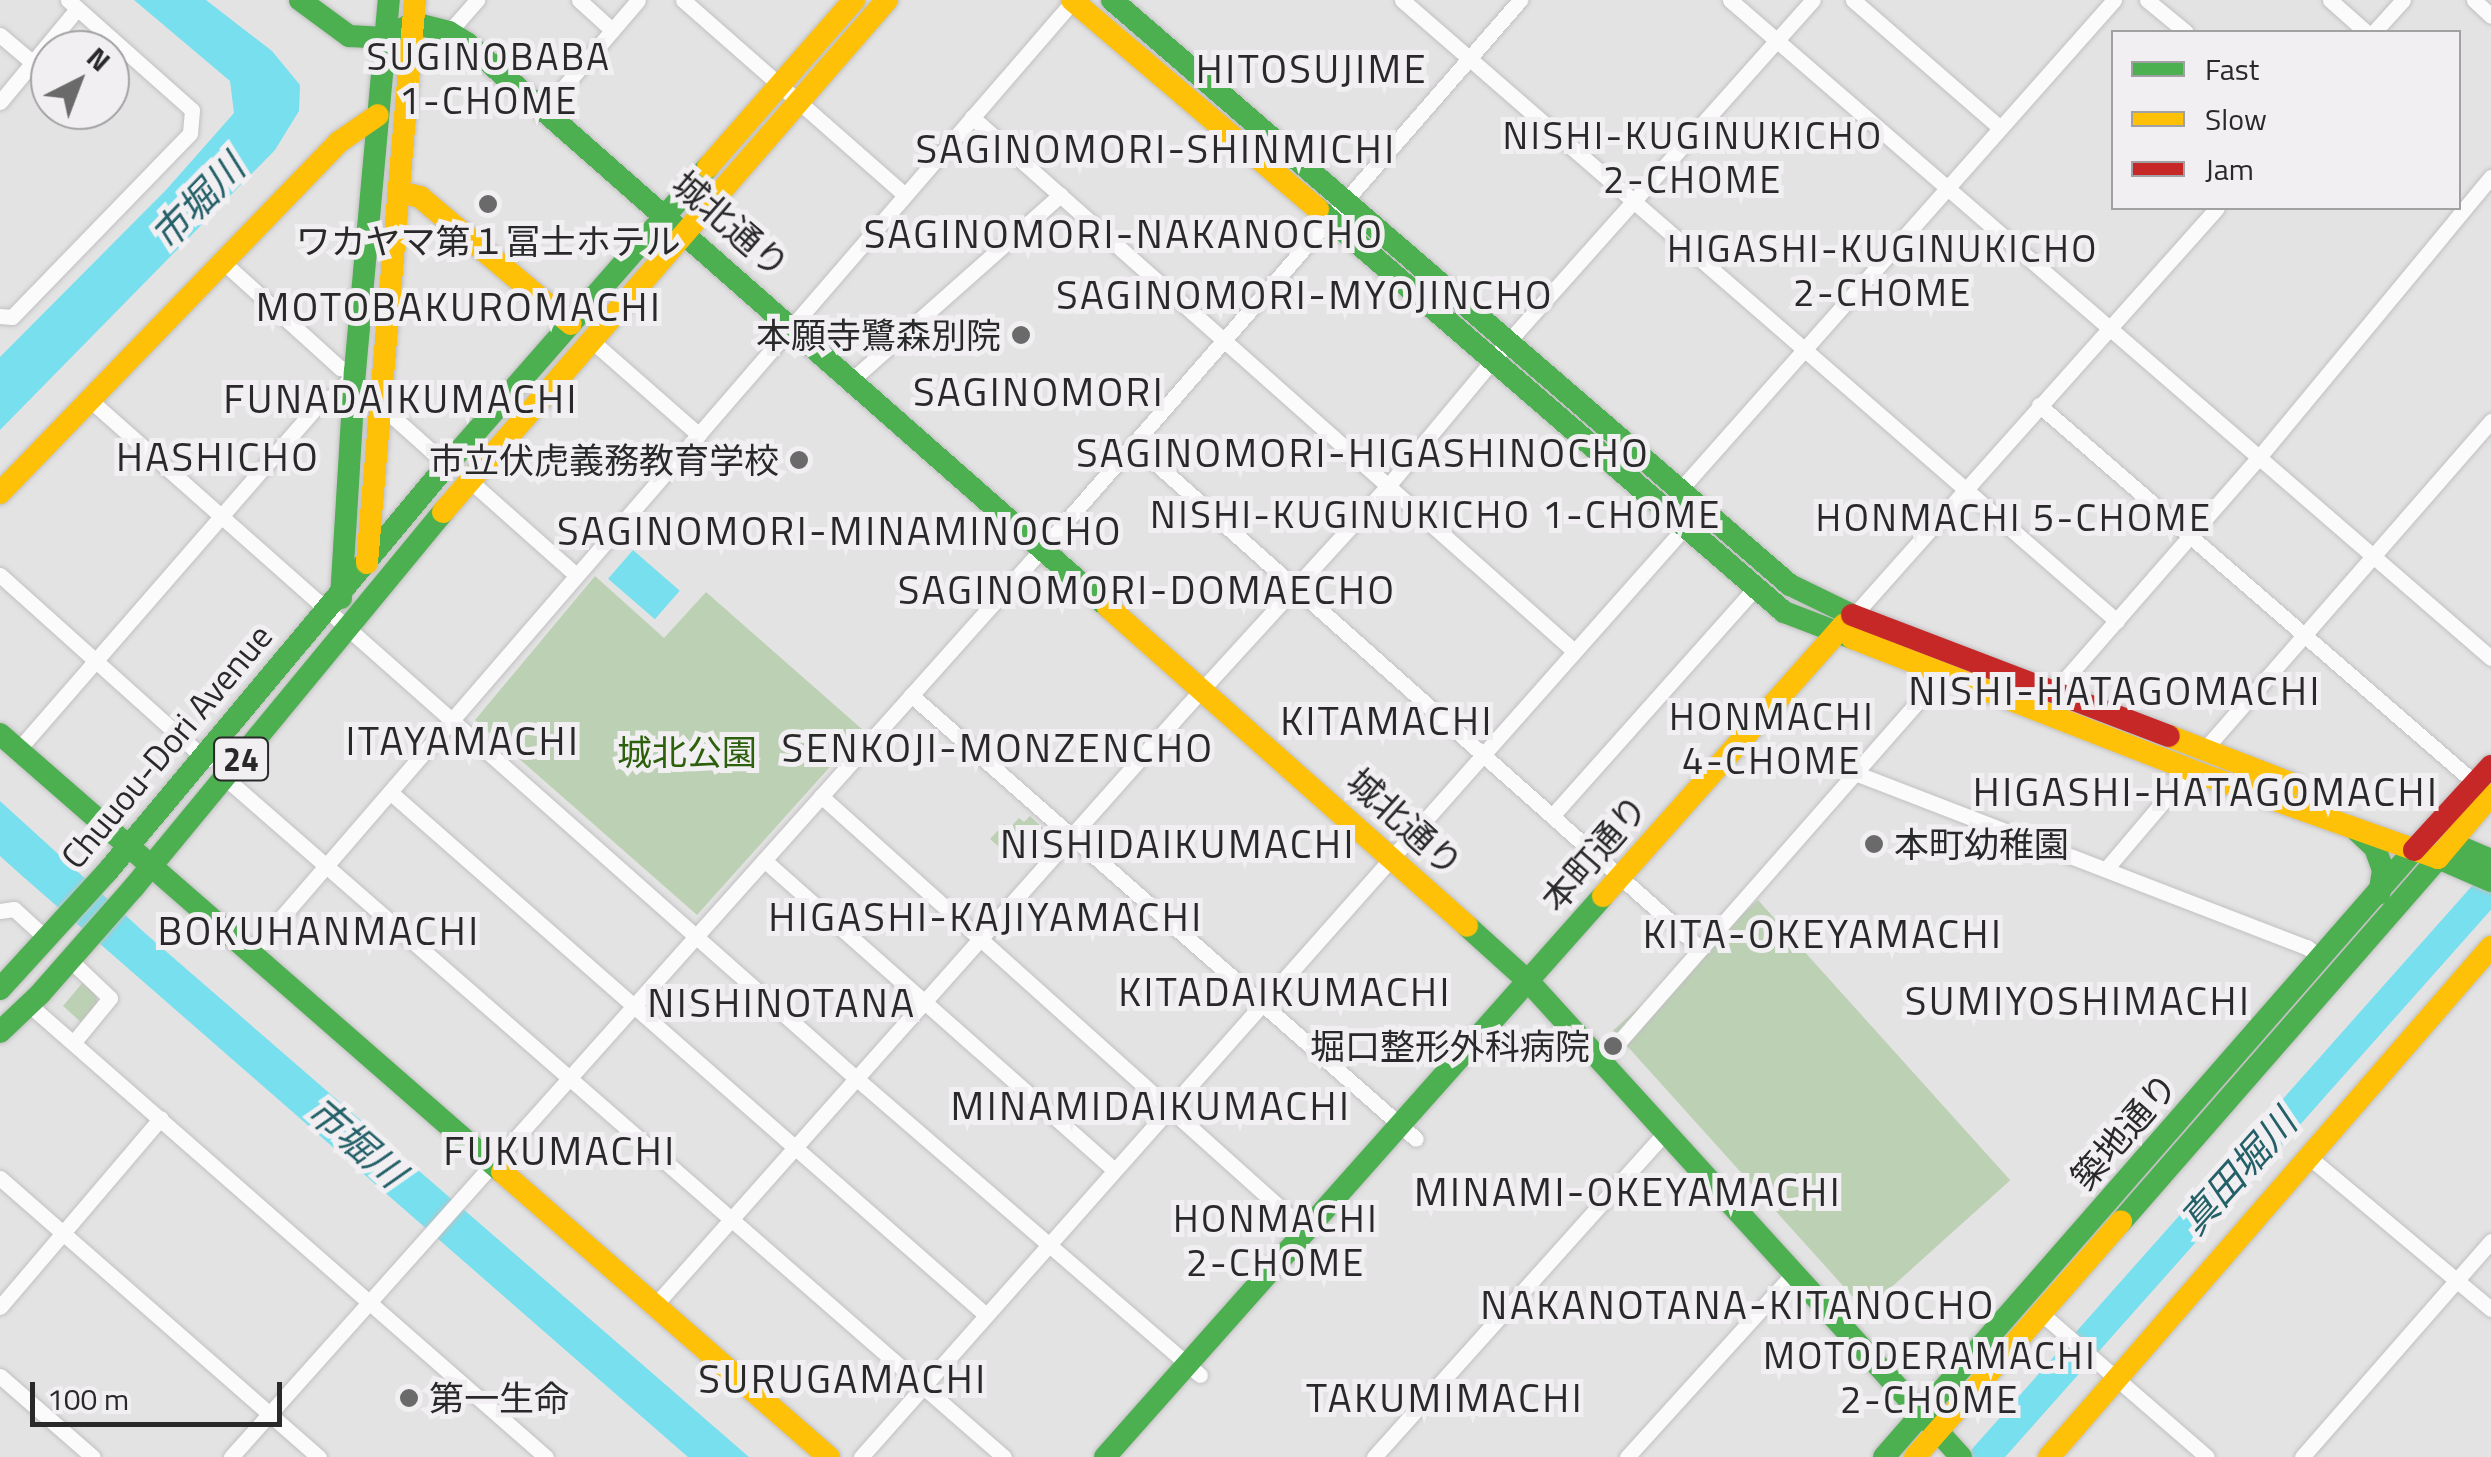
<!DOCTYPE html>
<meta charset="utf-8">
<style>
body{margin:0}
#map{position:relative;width:2491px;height:1457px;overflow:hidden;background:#e4e3e4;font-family:"Titillium Web","Noto Sans JP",sans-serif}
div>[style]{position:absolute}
.green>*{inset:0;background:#bcd1b4;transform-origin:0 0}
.water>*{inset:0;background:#77dfed;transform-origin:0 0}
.river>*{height:30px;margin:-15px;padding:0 15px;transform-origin:15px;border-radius:15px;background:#77dfed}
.roads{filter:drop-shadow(0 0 2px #c1c0c1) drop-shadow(0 0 2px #c1c0c1)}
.street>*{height:15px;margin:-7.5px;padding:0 7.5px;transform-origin:7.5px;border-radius:7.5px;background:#fbfbfb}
.fast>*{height:22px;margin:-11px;padding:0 11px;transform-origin:11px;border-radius:11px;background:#4caf50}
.slow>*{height:22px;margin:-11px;padding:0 11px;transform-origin:11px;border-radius:11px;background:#ffc107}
.jam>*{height:22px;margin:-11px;padding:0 11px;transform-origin:11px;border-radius:11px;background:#c62828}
.dots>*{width:28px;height:28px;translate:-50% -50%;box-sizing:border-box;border:5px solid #f1eff2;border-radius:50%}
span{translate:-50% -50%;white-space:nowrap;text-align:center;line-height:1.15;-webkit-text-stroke:10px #f1eff2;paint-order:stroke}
.shield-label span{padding:2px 8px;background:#f1eff2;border:2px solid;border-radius:8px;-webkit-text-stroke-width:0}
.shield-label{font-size:32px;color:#29292a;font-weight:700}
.street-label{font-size:35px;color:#29292a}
.poi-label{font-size:35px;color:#29292a}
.right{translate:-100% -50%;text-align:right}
.left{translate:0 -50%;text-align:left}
.park-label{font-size:35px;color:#2d600c}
.neighbourhood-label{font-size:38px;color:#29292a;letter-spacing:2.5px}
.water-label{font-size:38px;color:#246068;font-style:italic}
.quarter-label{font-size:40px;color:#29292a;letter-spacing:2.5px}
.legend{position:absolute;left:2111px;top:30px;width:350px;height:180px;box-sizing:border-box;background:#f1eff2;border:2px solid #a1a0a2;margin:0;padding:12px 18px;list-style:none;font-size:30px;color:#29292a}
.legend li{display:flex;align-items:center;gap:20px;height:50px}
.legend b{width:50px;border:2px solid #a1a0a2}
.north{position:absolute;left:30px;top:30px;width:100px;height:100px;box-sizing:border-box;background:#f1eff2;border:2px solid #a1a0a2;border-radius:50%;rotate:42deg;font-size:28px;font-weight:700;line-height:40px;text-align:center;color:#29292a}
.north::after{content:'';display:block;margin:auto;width:35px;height:45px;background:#6a6a6b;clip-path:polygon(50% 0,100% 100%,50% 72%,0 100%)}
.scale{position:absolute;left:30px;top:1382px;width:252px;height:45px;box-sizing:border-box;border:5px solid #29292a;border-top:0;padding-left:12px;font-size:30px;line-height:35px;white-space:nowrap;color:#29292a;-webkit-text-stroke:8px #f1eff2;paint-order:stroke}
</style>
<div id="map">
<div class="green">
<div style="clip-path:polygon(595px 576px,664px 638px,706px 592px,863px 730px,697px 915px,475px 720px)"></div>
<div style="clip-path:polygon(1030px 816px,1045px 830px,1017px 863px,990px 839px,1004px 824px,1009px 829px,1019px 818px,1024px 822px)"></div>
<div style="left:1758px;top:900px;width:377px;height:195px;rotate:48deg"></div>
<div style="clip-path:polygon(83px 982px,96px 994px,98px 1006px,83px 1024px,63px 1006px)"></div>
</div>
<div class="water">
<div style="clip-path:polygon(134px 0,206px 0,272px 51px,300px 85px,299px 111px,275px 150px,0 430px,0 357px,166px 190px,234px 113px,230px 81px)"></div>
<div style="left:633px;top:550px;width:62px;height:38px;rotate:41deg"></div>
<div style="clip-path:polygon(0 801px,146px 934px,749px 1457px,688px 1457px,20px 874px,0 856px)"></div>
</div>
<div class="river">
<div style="left:1985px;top:1457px;width:762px;rotate:-48.4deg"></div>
</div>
<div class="roads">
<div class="street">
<div style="left:579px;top:0;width:45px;rotate:42.3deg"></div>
<div style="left:683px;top:0;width:295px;rotate:41.3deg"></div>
<div style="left:1402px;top:0;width:947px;rotate:40.98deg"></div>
<div style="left:1730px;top:0;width:1006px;rotate:40.85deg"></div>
<div style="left:1853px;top:0;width:195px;rotate:41deg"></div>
<div style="left:2147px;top:0;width:50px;rotate:39.4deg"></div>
<div style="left:2330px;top:0;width:48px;rotate:41.6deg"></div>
<div style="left:2474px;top:0;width:23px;rotate:43deg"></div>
<div style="left:449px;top:32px;width:43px;rotate:-48.8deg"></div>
<div style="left:2374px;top:32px;width:43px;rotate:-47.8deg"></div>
<div style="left:0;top:35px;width:43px;rotate:40.3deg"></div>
<div style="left:0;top:102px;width:121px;rotate:-50.4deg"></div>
<div style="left:545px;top:109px;width:143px;rotate:-49.5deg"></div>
<div style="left:972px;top:117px;width:805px;rotate:41.57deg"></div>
<div style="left:0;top:316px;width:12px;rotate:5deg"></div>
<div style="left:12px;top:317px;width:256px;rotate:-45.9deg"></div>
<div style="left:190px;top:133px;width:23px;rotate:-85deg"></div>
<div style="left:192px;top:110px;width:166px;rotate:-138.4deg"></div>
<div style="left:592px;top:341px;width:142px;rotate:41.3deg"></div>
<div style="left:854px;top:378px;width:276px;rotate:-41.6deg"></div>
<div style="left:354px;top:389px;width:32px;rotate:32deg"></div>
<div style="left:381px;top:406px;width:89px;rotate:41.8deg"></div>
<div style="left:90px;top:400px;width:1024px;rotate:41.52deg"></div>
<div style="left:857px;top:1079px;width:453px;rotate:40.8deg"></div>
<div style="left:2039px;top:405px;width:578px;rotate:40.93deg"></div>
<div style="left:1134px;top:444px;width:758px;rotate:41.68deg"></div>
<div style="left:469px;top:480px;width:143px;rotate:41.6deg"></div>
<div style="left:1679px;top:491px;width:656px;rotate:-48.46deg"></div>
<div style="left:0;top:575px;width:277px;rotate:41.9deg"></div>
<div style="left:1854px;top:615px;width:545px;rotate:-48.27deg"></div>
<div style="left:2054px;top:692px;width:313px;rotate:-48.9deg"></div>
<div style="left:2260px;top:456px;width:362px;rotate:-50.4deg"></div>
<div style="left:911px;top:695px;width:672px;rotate:41.32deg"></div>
<div style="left:18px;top:750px;width:462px;rotate:-49deg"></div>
<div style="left:321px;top:401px;width:18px;rotate:-22deg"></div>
<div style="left:338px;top:394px;width:29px;rotate:-54deg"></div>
<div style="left:355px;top:371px;width:15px;rotate:-169deg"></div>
<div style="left:340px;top:368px;width:156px;rotate:-137.8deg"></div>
<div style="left:2204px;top:750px;width:437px;rotate:-48.9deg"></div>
<div style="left:1855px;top:773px;width:484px;rotate:21.1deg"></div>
<div style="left:2307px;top:947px;width:19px;rotate:39deg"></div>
<div style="left:223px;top:776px;width:1036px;rotate:41.09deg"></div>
<div style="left:390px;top:792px;width:793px;rotate:41.27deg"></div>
<div style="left:821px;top:796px;width:651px;rotate:41.89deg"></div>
<div style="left:1552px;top:816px;width:305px;rotate:-48.3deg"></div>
<div style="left:764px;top:860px;width:468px;rotate:41.5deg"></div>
<div style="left:2106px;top:869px;width:130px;rotate:-49.7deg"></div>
<div style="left:0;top:911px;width:14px;rotate:-8deg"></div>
<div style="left:14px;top:909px;width:46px;rotate:42.4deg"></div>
<div style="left:249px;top:955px;width:1261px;rotate:-49.18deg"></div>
<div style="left:70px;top:960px;width:55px;rotate:43.5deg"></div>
<div style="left:110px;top:998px;width:57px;rotate:129.3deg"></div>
<div style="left:26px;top:1002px;width:691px;rotate:41.19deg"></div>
<div style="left:1603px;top:1060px;width:515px;rotate:-48.7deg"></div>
<div style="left:2309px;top:1157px;width:237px;rotate:39.9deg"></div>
<div style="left:0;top:1178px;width:424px;rotate:41.2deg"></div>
<div style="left:656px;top:1304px;width:800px;rotate:-48.4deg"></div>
<div style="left:1187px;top:706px;width:298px;rotate:-47.6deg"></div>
<div style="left:1388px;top:486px;width:187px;rotate:-50.2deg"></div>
<div style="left:1508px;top:342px;width:458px;rotate:-48.3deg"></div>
<div style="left:0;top:1307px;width:248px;rotate:-49.6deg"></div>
<div style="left:2042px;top:1314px;width:218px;rotate:40.9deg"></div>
<div style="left:0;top:1376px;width:123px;rotate:41.1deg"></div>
<div style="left:231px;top:1457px;width:1219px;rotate:-48.23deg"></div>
<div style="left:1043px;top:548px;width:727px;rotate:-48.96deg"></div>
<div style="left:861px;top:1457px;width:1243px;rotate:-48.46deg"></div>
<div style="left:1374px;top:1457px;width:438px;rotate:-48.1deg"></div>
<div style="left:1627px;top:1457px;width:248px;rotate:-47.8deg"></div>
<div style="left:2302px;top:1457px;width:287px;rotate:-48.8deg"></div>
</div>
<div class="fast">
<div style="left:300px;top:0;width:61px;rotate:36.3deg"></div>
<div style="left:349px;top:36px;width:36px;rotate:3deg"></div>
<div style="left:385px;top:38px;width:32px;rotate:-28deg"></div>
<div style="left:413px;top:23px;width:37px;rotate:14deg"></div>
<div style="left:449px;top:32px;width:22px;rotate:32deg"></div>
<div style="left:468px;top:44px;width:852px;rotate:41.34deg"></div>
<div style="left:1112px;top:0;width:895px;rotate:40.79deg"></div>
<div style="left:1790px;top:585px;width:69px;rotate:25.8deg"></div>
<div style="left:1318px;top:209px;width:616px;rotate:40.85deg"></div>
<div style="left:1784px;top:612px;width:73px;rotate:20.9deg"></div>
<div style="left:341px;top:598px;width:227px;rotate:-86.5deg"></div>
<div style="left:355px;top:371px;width:373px;rotate:-84.8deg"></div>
<div style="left:0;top:734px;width:666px;rotate:41.11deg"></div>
<div style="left:2357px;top:831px;width:25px;rotate:43deg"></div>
<div style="left:2375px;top:848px;width:23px;rotate:70deg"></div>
<div style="left:2383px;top:870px;width:24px;rotate:99deg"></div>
<div style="left:2451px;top:843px;width:43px;rotate:23deg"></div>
<div style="left:1467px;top:926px;width:84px;rotate:42.1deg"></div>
<div style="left:1529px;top:982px;width:642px;rotate:47.71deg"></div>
<div style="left:0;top:989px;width:159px;rotate:-47.6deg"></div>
<div style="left:107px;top:872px;width:530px;rotate:-50.13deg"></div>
<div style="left:447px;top:465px;width:396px;rotate:-48.8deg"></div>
<div style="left:0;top:1032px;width:55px;rotate:-43.5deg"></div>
<div style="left:40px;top:994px;width:142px;rotate:-48.7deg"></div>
<div style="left:134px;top:887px;width:486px;rotate:-50.5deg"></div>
<div style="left:2121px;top:1222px;width:483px;rotate:-48.9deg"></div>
<div style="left:2438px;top:858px;width:58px;rotate:23.5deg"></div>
<div style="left:1105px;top:1457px;width:750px;rotate:-48.4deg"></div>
<div style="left:1884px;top:1457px;width:806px;rotate:-48.87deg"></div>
</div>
<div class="slow">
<div style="left:1072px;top:0;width:323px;rotate:40.4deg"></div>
<div style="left:708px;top:167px;width:222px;rotate:-48.8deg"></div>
<div style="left:399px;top:192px;width:22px;rotate:13deg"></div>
<div style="left:420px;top:197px;width:197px;rotate:40.1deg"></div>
<div style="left:0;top:493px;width:488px;rotate:-46deg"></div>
<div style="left:339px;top:142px;width:47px;rotate:-34.7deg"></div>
<div style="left:443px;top:512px;width:678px;rotate:-49.07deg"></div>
<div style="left:367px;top:563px;width:565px;rotate:-85.13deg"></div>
<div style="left:1108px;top:607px;width:480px;rotate:41.6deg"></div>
<div style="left:1852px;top:638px;width:363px;rotate:21.3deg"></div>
<div style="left:2190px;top:770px;width:263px;rotate:19.5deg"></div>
<div style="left:2438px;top:858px;width:82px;rotate:-49.9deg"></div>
<div style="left:2169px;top:736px;width:133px;rotate:21.2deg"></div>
<div style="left:1603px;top:896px;width:363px;rotate:-48.4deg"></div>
<div style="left:502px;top:1172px;width:434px;rotate:41.1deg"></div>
<div style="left:1915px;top:1457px;width:313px;rotate:-48.8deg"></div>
<div style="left:2049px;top:1457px;width:675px;rotate:-49.09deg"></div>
</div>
<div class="jam">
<div style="left:1852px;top:615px;width:339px;rotate:20.9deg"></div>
<div style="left:2414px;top:850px;width:114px;rotate:-47.5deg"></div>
</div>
</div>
<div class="dots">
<div style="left:488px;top:204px;background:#6a6a6b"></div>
<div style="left:1021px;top:335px;background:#6a6a6b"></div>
<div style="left:799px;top:460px;background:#6a6a6b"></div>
<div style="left:1874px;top:844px;background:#6a6a6b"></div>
<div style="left:1613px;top:1046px;background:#6a6a6b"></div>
<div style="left:409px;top:1398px;background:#6a6a6b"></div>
</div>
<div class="shield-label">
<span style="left:241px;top:759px">24</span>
</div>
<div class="street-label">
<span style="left:731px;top:224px;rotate:41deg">城北通り</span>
<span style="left:166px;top:746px;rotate:-50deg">Chuuou-Dori Avenue</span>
<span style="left:1405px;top:822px;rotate:42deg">城北通り</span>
<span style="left:1594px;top:853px;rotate:-49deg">本町通り</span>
<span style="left:2124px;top:1131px;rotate:-49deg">築地通り</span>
</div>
<div class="poi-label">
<span style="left:488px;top:241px">ワカヤマ第１冨士ホテル</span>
<span class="right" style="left:1001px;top:335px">本願寺鷺森別院</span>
<span class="right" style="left:779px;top:460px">市立伏虎義務教育学校</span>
<span class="left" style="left:1894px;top:844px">本町幼稚園</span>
<span class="right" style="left:1590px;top:1046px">堀口整形外科病院</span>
<span class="left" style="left:429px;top:1398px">第一生命</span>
</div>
<div class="park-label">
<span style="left:687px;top:752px">城北公園</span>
</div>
<div class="neighbourhood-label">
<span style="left:489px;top:79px">SUGINOBABA<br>1-CHOME</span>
<span style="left:1693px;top:158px">NISHI-KUGINUKICHO<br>2-CHOME</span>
<span style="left:1883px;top:271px">HIGASHI-KUGINUKICHO<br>2-CHOME</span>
<span style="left:1436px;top:515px">NISHI-KUGINUKICHO 1-CHOME</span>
<span style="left:2014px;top:518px">HONMACHI 5-CHOME</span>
<span style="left:1772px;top:739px">HONMACHI<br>4-CHOME</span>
<span style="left:1276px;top:1241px">HONMACHI<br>2-CHOME</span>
<span style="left:1930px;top:1378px">MOTODERAMACHI<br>2-CHOME</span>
</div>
<div class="water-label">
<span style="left:198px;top:202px;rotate:-46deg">市堀川</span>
<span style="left:356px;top:1142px;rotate:41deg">市堀川</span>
<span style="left:2238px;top:1172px;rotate:-48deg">真田堀川</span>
</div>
<div class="quarter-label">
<span style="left:1312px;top:69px">HITOSUJIME</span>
<span style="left:1156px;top:149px">SAGINOMORI-SHINMICHI</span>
<span style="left:1124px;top:234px">SAGINOMORI-NAKANOCHO</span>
<span style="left:1305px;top:295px">SAGINOMORI-MYOJINCHO</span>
<span style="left:459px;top:307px">MOTOBAKUROMACHI</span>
<span style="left:1039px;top:392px">SAGINOMORI</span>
<span style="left:401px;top:399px">FUNADAIKUMACHI</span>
<span style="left:1363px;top:453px">SAGINOMORI-HIGASHINOCHO</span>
<span style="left:218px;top:457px">HASHICHO</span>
<span style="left:840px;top:531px">SAGINOMORI-MINAMINOCHO</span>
<span style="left:1147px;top:590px">SAGINOMORI-DOMAECHO</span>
<span style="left:2115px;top:691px">NISHI-HATAGOMACHI</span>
<span style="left:1387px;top:721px">KITAMACHI</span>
<span style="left:463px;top:741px">ITAYAMACHI</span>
<span style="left:998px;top:748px">SENKOJI-MONZENCHO</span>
<span style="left:2206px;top:792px">HIGASHI-HATAGOMACHI</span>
<span style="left:1178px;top:844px">NISHIDAIKUMACHI</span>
<span style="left:986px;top:917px">HIGASHI-KAJIYAMACHI</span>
<span style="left:319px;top:931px">BOKUHANMACHI</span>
<span style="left:1823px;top:934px">KITA-OKEYAMACHI</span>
<span style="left:1285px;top:992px">KITADAIKUMACHI</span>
<span style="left:2078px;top:1001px">SUMIYOSHIMACHI</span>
<span style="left:782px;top:1003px">NISHINOTANA</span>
<span style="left:1151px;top:1106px">MINAMIDAIKUMACHI</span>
<span style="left:560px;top:1151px">FUKUMACHI</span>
<span style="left:1628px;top:1192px">MINAMI-OKEYAMACHI</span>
<span style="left:1738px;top:1305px">NAKANOTANA-KITANOCHO</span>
<span style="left:843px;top:1379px">SURUGAMACHI</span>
<span style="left:1445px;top:1398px">TAKUMIMACHI</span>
</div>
<ul class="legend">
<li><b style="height:12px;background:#4caf50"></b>Fast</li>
<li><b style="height:12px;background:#ffc107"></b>Slow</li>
<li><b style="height:12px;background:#c62828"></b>Jam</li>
</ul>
<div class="north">N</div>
<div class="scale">100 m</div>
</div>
